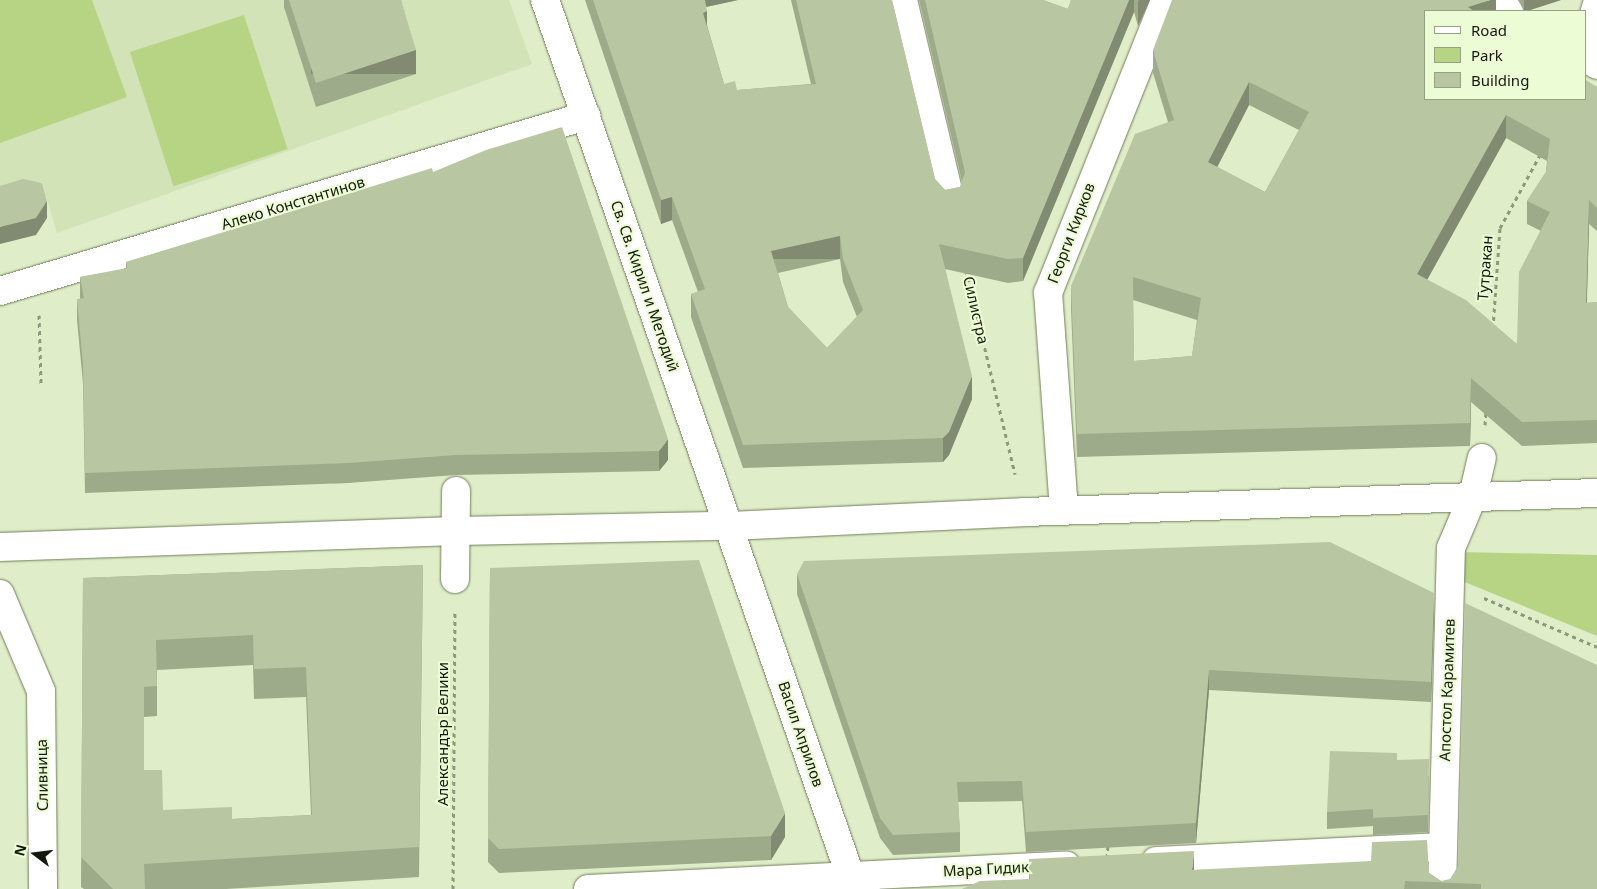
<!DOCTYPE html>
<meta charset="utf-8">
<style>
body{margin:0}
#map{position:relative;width:1597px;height:889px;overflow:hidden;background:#dfeec8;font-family:"Noto Sans",sans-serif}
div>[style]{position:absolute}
.built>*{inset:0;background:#d2e3b7}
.green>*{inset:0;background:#b7d485;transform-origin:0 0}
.path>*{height:3px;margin-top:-1.5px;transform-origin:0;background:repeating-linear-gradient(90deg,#8d987c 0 4px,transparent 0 8px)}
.roads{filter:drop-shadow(0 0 1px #707d5b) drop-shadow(0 0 1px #707d5b)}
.minor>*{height:28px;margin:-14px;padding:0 14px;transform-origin:14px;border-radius:14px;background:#fff}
.wall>*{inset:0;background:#9eab8b}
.shaded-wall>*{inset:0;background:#818b71;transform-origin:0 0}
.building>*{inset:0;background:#b8c7a2}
span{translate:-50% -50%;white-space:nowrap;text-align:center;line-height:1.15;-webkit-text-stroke:4px #ecfcd5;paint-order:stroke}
.street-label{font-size:15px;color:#14190b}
.legend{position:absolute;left:1424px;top:10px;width:162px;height:90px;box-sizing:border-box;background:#ecfcd5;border:1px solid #96a184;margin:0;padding:6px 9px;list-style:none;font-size:15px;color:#14190b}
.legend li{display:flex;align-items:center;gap:10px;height:25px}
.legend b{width:25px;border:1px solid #96a184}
.north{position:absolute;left:10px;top:829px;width:50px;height:50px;-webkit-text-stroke:4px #ecfcd5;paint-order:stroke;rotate:285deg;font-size:14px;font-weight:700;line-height:20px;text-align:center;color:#14190b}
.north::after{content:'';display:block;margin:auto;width:18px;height:22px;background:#14190b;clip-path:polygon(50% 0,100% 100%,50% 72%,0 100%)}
</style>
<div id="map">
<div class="built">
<div style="clip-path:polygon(0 0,509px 0,532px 64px,57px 233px,42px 182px,0 196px)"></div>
</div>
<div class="green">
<div style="clip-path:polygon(0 0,92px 0,127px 97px,0 143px)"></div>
<div style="left:244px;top:15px;width:141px;height:120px;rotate:72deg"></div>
<div style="clip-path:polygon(1463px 552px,1597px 555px,1597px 636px,1462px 581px)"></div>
</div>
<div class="path">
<div style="left:966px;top:270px;width:210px;rotate:76.5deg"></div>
<div style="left:39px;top:315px;width:69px;rotate:88.3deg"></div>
<div style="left:1493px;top:328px;width:100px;rotate:-86deg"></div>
<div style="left:1500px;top:228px;width:83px;rotate:-61.3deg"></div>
<div style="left:1485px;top:425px;width:14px;rotate:-86deg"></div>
<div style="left:1484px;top:598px;width:123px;rotate:23.4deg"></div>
<div style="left:1107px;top:858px;width:14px;rotate:-86deg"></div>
<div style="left:453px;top:889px;width:277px;rotate:-89.6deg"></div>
</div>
<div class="roads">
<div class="minor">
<div style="left:545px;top:0;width:927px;rotate:70.78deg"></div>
<div style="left:850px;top:875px;width:21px;rotate:41deg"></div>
<div style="left:903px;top:0;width:204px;rotate:76.7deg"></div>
<div style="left:1491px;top:0;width:21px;rotate:31deg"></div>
<div style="left:1586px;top:40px;width:38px;rotate:-73deg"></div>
<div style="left:1586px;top:58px;width:13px;rotate:32deg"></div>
<div style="left:0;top:291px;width:612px;rotate:-16.63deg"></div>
<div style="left:1064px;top:510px;width:218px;rotate:-94.2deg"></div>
<div style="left:1048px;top:293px;width:315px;rotate:-68.2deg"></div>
<div style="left:0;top:547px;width:456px;rotate:-2deg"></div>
<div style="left:456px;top:531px;width:272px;rotate:-1.1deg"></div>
<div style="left:728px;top:526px;width:296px;rotate:-2.7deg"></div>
<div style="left:1024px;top:512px;width:573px;rotate:-1.9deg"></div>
<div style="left:455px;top:579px;width:88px;rotate:-89.3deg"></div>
<div style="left:0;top:594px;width:105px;rotate:67.1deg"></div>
<div style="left:41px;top:691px;width:198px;rotate:89.4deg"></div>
<div style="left:1156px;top:861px;width:287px;rotate:-2.8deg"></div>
<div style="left:588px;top:889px;width:479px;rotate:-2.8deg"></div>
<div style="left:1442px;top:889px;width:341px;rotate:-88.5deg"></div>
<div style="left:1451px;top:548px;width:56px;rotate:-67.1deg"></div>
<div style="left:1473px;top:496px;width:39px;rotate:-77deg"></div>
</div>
</div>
<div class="wall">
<div style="clip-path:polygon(284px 0,401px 0,416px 74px,316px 107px,284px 7px)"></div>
<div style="clip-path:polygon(evenodd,585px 0,738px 0,706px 7px,707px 25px,724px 84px,737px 90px,811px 84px,791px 0,892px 0,935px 179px,945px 190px,960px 187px,962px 182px,919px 0,1043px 0,1068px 9px,1071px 0,1150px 0,1138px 26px,1134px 12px,1023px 281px,1008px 283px,945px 269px,972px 399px,949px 455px,943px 462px,743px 468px,691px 317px,691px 294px,698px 292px,672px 220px,661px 224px,585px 0,840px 259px,843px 282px,857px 317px,827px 348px,788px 307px,778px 273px,840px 259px)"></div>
<div style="clip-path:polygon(evenodd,1496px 0,1496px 11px,1426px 11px,1597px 87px,1597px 231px,1589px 224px,1587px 303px,1597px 302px,1597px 443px,1522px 446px,1471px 402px,1470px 446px,1077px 457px,1071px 309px,1071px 286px,1168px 122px,1153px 73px,1153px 50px,1496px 0,1249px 105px,1299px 130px,1265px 192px,1217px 167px,1249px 105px,1496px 0,1506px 138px,1547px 161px,1546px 172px,1527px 201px,1527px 224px,1541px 231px,1517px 344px,1427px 280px,1506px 138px,1496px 0,1133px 300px,1197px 320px,1192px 356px,1134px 361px,1133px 300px)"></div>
<div style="clip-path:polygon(1518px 0,1561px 0,1527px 11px,1524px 11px)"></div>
<div style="clip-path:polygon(433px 172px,668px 460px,659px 471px,456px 475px,348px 483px,85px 493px,83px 384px,77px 320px,77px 299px,80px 299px,80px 277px,126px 269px,126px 262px)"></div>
<div style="clip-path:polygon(evenodd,423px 565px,419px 877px,226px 889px,84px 889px,81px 887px,83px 578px,423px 565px,253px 665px,254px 699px,306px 697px,311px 815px,232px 819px,163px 810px,144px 770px,144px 717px,157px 716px,157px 670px,253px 665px)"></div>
<div style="clip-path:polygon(490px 568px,785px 837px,771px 860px,499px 873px,488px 862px)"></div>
<div style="clip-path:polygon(797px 574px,1434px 613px,1431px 702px,1209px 690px,1196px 843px,1026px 852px,1022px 801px,958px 802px,960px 832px,960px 852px,893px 855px,880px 838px,797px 594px)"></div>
<div style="clip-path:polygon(1397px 760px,1429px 776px,1428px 832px,1373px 835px,1373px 826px,1327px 829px,1327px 812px)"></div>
<div style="clip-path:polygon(1029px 859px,1194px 870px,1429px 873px,1441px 881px,1597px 889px,962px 889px,1029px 879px)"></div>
</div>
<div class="shaded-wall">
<div style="clip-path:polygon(701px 0,738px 0,701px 8px)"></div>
<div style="clip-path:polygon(1129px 0,1134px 0,1134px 12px,1023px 281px,1023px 258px)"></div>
<div style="clip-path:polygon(1139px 0,1150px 0,1138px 26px,1138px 2px)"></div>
<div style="clip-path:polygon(1490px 0,1496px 0,1496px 11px,1468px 11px,1468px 7px)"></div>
<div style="clip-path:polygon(1524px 0,1561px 0,1527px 11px,1524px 11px)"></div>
<div style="clip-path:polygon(707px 11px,707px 35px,703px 13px)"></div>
<div style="left:416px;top:50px;width:24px;height:105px;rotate:90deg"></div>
<div style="clip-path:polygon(1249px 82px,1249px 105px,1208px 185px,1208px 162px)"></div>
<div style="clip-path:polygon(1506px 115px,1506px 138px,1417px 298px,1417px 274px)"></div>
<div style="clip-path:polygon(672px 197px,672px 220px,661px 224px,661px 200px)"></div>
<div style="clip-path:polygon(1589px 200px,1589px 224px,1586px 326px,1586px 303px)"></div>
<div style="clip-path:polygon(47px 201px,47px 218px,36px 235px,0 244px,0 227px)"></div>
<div style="left:840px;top:236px;width:23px;height:71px;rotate:90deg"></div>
<div style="clip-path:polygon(972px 376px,972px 399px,949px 455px,943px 462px,943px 438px)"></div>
<div style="clip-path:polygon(1471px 378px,1471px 402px,1470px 446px,1470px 423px)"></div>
<div style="clip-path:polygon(668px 439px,668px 460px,659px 471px,659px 451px)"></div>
<div style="clip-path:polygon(1434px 593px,1434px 613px,1431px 702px,1431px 682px)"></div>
<div style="clip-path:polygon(1209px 670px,1209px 690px,1196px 843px,1196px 823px)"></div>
<div style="clip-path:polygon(785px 813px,785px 837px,771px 860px,771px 836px)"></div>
<div style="clip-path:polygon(1194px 851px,1194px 875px,1192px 870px)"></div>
</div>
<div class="building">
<div style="clip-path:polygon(289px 0,401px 0,416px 50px,316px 83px)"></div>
<div style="clip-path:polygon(evenodd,593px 0,705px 0,707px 11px,703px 13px,724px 84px,735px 81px,737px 90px,816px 84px,796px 0,892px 0,935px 179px,945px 190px,960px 187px,965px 172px,925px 0,1043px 0,1068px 9px,1071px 0,1129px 0,1023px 258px,1008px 259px,939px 244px,972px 376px,949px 432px,943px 438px,743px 445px,691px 294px,705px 289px,672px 197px,661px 200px,593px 0,840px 236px,843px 259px,863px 310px,827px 348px,788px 307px,771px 251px,840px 236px)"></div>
<div style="clip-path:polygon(evenodd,1172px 0,1490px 0,1468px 7px,1474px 11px,1426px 11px,1426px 99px,1586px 99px,1586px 80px,1597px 87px,1597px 208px,1589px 200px,1586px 303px,1597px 302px,1597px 420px,1522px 422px,1471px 378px,1470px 423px,1077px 434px,1071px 286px,1135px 134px,1174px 120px,1153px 50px,1172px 0,1249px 82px,1309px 112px,1265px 192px,1208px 162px,1249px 82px,1172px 0,1506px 115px,1550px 139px,1546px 172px,1527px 201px,1550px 212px,1519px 272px,1517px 344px,1466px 300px,1417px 274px,1506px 115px,1172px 0,1133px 277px,1201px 298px,1192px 356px,1134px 361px,1133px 277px)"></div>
<div style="clip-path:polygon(562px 127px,668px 439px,659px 451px,456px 455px,348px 463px,85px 473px,83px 364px,77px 299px,84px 298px,80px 277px,127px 268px,126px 262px,432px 168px,433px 172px,486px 150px)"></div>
<div style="clip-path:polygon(23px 179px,42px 183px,47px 201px,36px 218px,0 227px,0 186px)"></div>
<div style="clip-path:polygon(1330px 542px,1434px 593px,1431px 682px,1209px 670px,1196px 823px,1026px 832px,1022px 781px,957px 782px,960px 832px,893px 835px,880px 818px,797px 574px,804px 561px)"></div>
<div style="clip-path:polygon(699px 560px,785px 813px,771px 836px,499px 849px,488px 838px,490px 568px)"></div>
<div style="clip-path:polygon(evenodd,423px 565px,419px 847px,144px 864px,145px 889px,113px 889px,81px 857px,83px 578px,423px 565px,253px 635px,254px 669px,306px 667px,312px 815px,232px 819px,232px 807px,163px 810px,162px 770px,144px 770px,144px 687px,157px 686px,156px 640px,253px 635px)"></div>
<div style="clip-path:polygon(1465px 603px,1597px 665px,1597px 889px,1481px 889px,1481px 884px,1405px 881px,1404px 889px,962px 889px,980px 881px,1030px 879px,1029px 859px,1194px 851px,1192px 870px,1371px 861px,1372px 842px,1427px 840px,1429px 873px,1441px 881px,1450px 879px,1458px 866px)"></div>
<div style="clip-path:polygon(1330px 751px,1397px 753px,1397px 760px,1429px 759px,1428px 815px,1373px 818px,1373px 809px,1327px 812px)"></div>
</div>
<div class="street-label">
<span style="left:293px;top:203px;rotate:-17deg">Алеко Константинов</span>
<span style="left:1071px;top:233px;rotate:-69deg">Георги Кирков</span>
<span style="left:1485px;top:268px;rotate:-86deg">Тутракан</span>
<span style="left:645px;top:286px;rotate:71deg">Св. Св. Кирил и Методий</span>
<span style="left:976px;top:310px;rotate:77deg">Силистра</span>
<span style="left:1447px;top:690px;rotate:-88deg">Апостол Карамитев</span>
<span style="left:443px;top:734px;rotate:-90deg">Александър Велики</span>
<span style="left:801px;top:734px;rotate:71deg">Васил Априлов</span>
<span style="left:42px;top:775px;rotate:-91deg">Сливница</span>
<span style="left:986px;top:869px;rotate:-3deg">Мара Гидик</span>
</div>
<ul class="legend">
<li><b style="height:6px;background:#fff"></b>Road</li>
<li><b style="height:14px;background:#b7d485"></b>Park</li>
<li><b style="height:14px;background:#b8c7a2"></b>Building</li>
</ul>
<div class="north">N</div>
</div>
